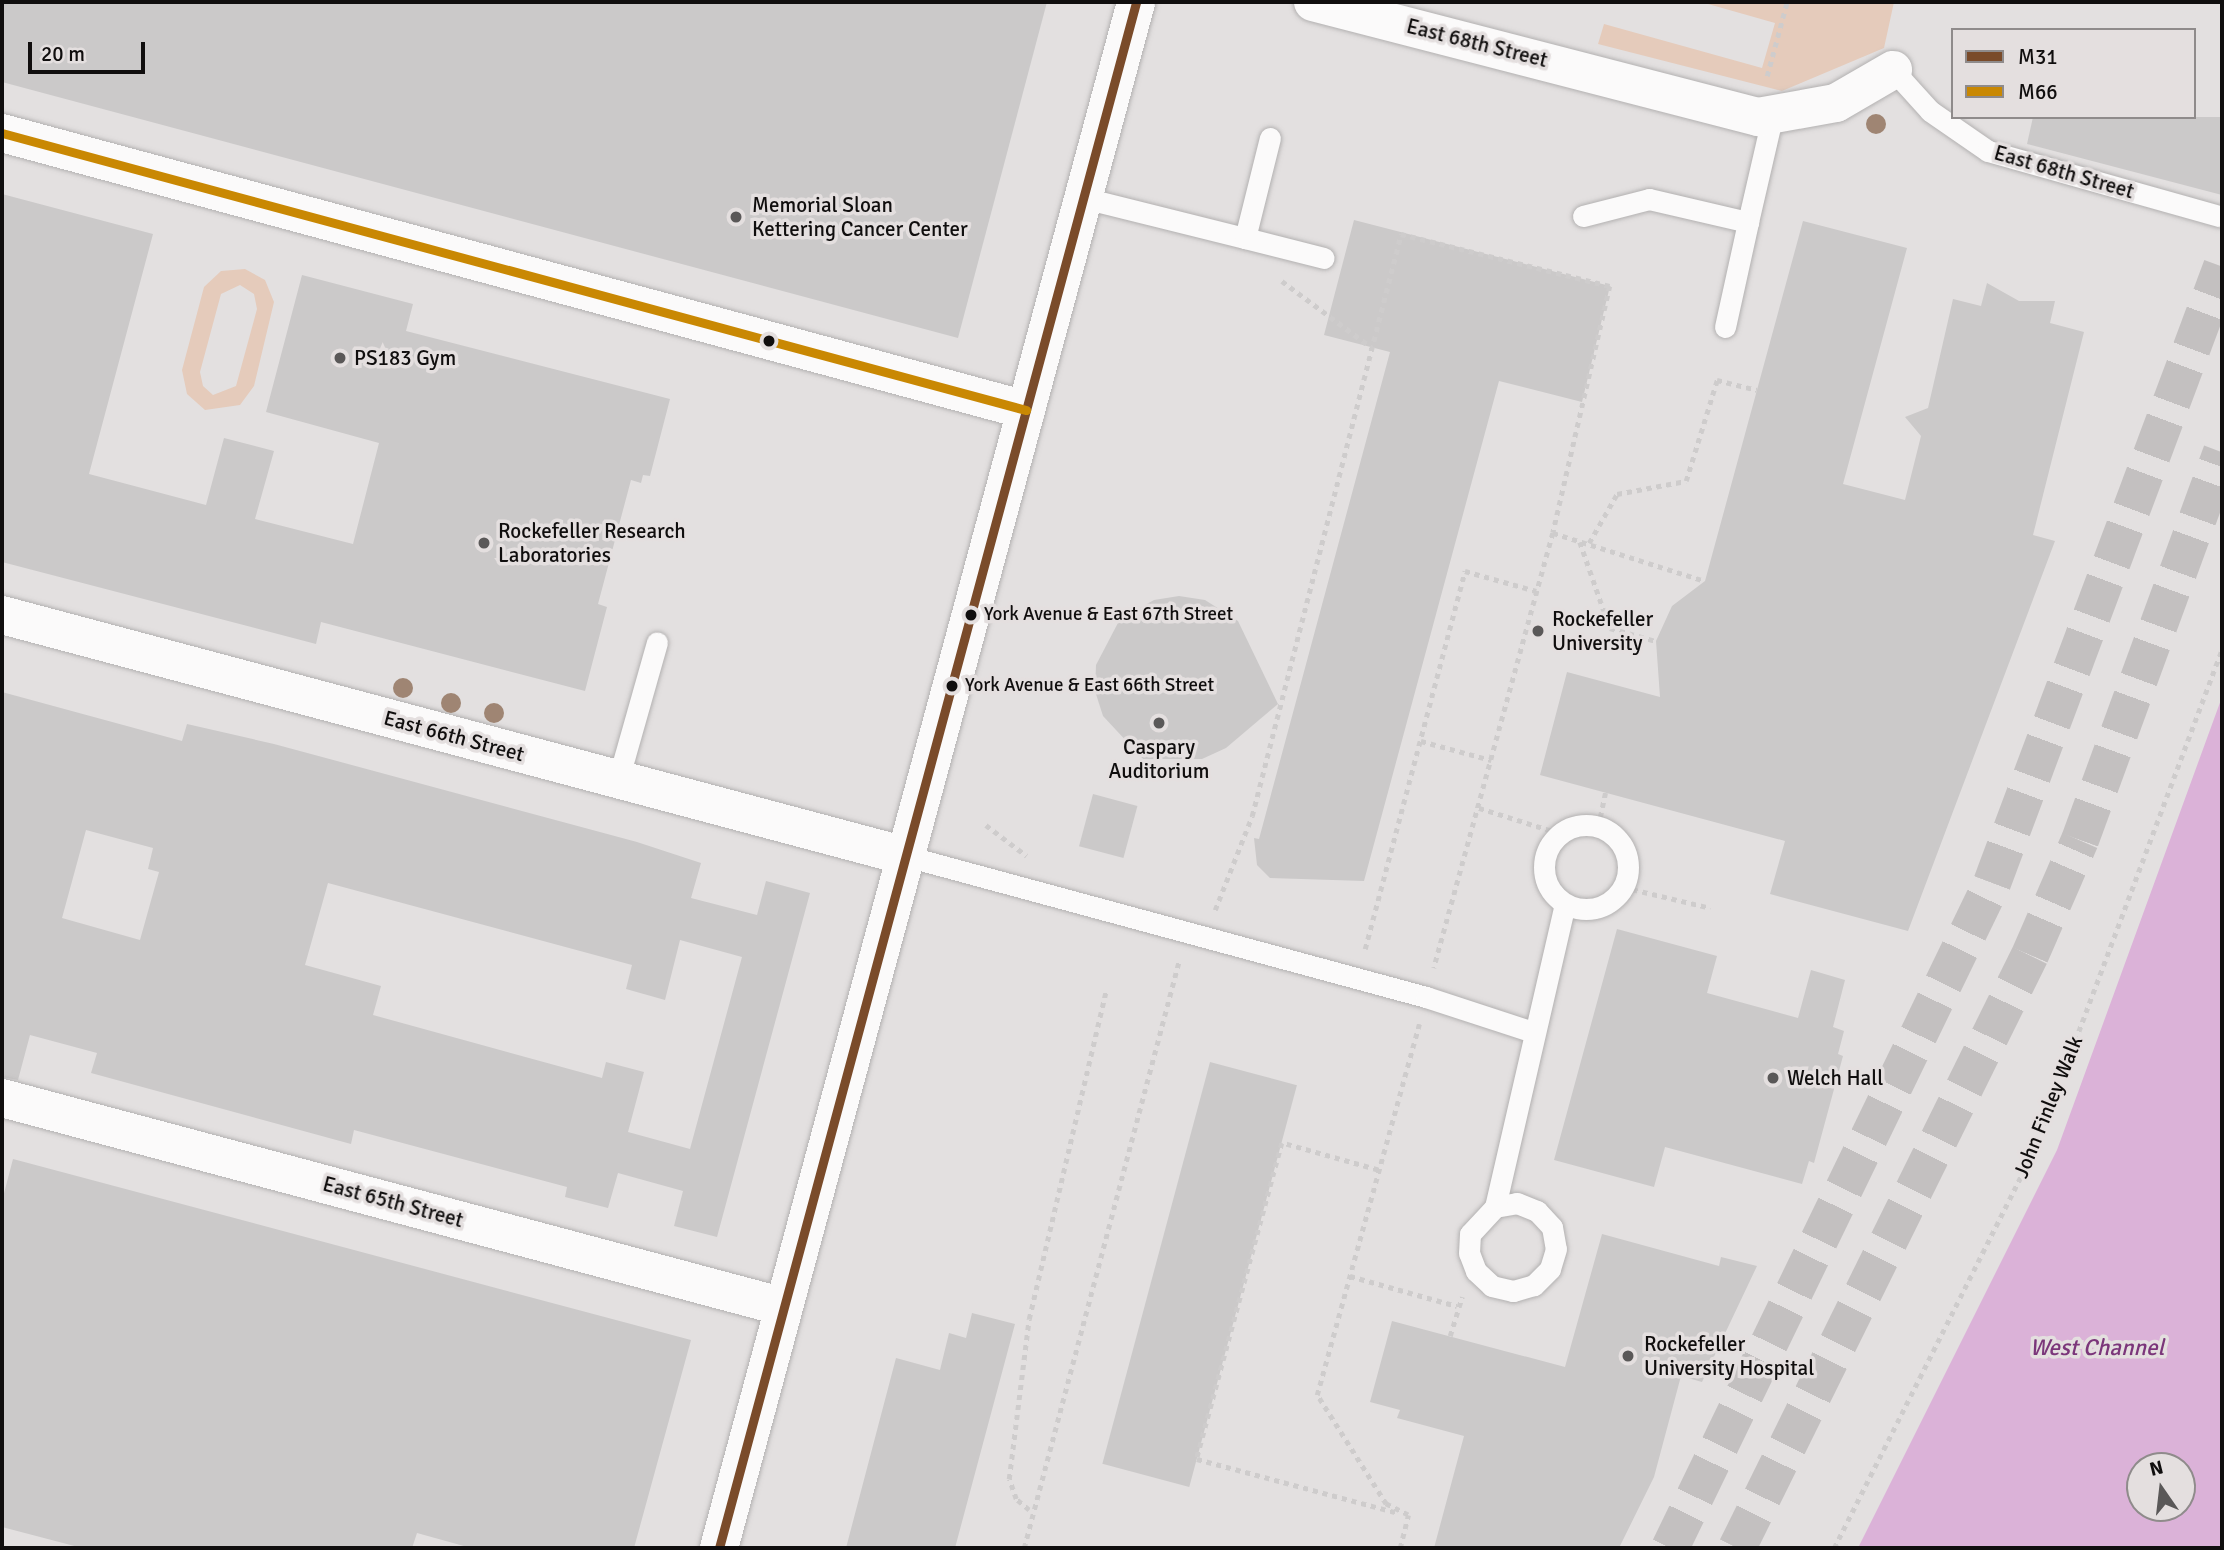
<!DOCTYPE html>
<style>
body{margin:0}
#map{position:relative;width:2224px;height:1550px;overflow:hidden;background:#e3e0e0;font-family:Signika,sans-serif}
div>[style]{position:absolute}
.green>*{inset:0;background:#e5cbbb}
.water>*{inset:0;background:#dbb2d8}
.building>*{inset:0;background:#cbc9c9;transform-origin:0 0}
.motorway-tunnel>*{height:38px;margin-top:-19px;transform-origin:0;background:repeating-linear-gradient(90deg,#c3c0c0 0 38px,transparent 0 57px)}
.path>*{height:4.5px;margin-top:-2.25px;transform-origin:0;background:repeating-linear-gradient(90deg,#cecccc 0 5px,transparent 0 10px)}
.roads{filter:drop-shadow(0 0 2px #b3b1b1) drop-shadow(0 0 2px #b3b1b1)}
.service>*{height:21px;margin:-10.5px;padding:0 10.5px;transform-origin:10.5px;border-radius:10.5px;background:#fbfafa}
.service>.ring{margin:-10.5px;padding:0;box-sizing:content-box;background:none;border:21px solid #fbfafa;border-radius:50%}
.minor>*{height:38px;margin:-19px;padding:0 19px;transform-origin:19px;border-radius:19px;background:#fbfafa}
.tertiary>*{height:38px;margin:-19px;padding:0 19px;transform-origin:19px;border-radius:19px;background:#fbfafa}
.secondary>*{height:38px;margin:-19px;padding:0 19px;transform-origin:19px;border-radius:19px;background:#fbfafa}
.bus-1>*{height:9px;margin:-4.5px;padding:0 4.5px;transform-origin:4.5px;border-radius:4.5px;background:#7a4b2a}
.bus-2>*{height:9px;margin:-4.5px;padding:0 4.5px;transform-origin:4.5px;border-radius:4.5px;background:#c98803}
.trees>*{width:20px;height:20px;margin:-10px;border-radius:50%;background:#9f8573}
.dots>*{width:19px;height:19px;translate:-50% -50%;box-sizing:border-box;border:4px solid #e4dfdf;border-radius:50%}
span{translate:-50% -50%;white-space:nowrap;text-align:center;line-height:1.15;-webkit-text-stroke:7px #e4dfdf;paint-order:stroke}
.bus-label{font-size:19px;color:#100e0e}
.left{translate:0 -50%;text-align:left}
.street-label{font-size:21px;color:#100e0e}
.poi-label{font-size:21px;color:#100e0e}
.water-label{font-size:23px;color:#7b367a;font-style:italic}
.frame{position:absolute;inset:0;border:4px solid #100e0e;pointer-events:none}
.legend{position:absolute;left:1951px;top:28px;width:245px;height:91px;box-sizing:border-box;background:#e4dfdf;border:2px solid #8f8b8b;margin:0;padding:9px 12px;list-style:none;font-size:21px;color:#100e0e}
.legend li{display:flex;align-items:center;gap:14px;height:35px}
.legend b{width:35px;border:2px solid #8f8b8b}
.north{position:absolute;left:2126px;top:1452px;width:70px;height:70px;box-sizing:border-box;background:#e4dfdf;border:2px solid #8f8b8b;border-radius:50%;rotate:346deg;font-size:19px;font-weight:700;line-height:28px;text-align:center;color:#100e0e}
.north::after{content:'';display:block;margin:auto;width:24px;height:32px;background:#5a5858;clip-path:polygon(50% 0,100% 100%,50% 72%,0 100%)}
.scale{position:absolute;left:28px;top:42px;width:117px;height:32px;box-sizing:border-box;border:4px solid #100e0e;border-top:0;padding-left:9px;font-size:21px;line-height:24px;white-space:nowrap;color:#100e0e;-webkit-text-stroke:5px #e4dfdf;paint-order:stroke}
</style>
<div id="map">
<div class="green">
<div style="clip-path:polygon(1701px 2px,1894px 2px,1884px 48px,1782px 91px,1598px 44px,1604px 24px,1762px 68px,1775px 23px)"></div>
<div style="clip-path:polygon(evenodd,245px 269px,265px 280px,274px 302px,254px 386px,240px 405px,205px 410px,187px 394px,182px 370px,204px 287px,221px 271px,245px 269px,240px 285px,254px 294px,257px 309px,236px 386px,213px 395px,203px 386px,200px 372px,221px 294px,240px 285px)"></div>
</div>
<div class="water">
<div style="clip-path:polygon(evenodd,2222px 697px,2222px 1548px,1858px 1548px,2057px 1150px,2222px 697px,2140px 1466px,2182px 1466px,2182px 1508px,2140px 1508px,2140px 1466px)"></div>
</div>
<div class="building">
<div style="clip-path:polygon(2px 2px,1047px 2px,958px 338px,2px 82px)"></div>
<div style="clip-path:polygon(2033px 117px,2222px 117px,2222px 195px,2027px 144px)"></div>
<div style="clip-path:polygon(2px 194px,153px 234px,89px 474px,206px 505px,224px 438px,274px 451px,255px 519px,353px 544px,379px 443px,266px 412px,302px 275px,413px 304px,406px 331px,670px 399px,650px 476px,643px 475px,641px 483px,631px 480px,598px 604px,607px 607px,585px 691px,321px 622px,316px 644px,2px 562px)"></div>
<div style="clip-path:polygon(1354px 220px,1610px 286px,1582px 402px,1499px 381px,1364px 881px,1270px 878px,1257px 865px,1254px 838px,1259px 839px,1390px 352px,1324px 335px)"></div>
<div style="clip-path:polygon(1803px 221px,1907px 248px,1843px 484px,1905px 500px,1921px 436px,1905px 417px,1928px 408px,1953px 299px,1981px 306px,1987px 283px,2019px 301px,2055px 301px,2050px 323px,2084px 332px,2033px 535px,2055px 541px,1908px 931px,1770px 894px,1785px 841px,1540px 775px,1567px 672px,1660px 697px,1656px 641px,1672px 606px,1705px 581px)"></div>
<div style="clip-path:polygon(1179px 596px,1205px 600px,1238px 621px,1278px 704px,1226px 748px,1202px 759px,1143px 759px,1103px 716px,1095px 691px,1096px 665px,1120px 619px,1154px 600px)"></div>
<div style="clip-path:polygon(evenodd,2px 692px,182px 741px,187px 724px,274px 744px,637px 842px,701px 863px,691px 898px,757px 915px,766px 881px,810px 893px,717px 1237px,674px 1226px,683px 1191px,618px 1173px,608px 1208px,565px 1197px,567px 1187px,354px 1130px,351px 1144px,91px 1073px,97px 1053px,30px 1035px,18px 1080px,2px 1077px,2px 692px,86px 830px,153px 848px,148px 869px,159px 872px,140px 940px,62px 918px,86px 830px,2px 692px,328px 883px,632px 965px,626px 989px,665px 1000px,680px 940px,742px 957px,690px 1149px,628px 1132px,644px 1072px,606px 1062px,602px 1078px,373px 1015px,381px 986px,305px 965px,328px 883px)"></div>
<div style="left:1093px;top:794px;width:46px;height:54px;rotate:15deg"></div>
<div style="clip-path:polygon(1617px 929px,1717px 956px,1707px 993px,1798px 1018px,1811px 970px,1845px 980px,1833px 1027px,1844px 1031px,1838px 1054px,1843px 1056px,1814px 1163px,1809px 1161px,1802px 1184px,1665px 1147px,1654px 1187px,1554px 1160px)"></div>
<div style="left:1210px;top:1062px;width:90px;height:416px;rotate:15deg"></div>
<div style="clip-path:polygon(13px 1159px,691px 1340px,634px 1548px,471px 1548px,417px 1533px,412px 1548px,82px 1548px,2px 1527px,2px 1201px)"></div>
<div style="clip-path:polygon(1602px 1234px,1719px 1266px,1721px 1257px,1757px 1266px,1702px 1382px,1681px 1376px,1654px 1477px,1619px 1548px,1434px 1548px,1464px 1436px,1397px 1418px,1400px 1410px,1370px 1402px,1392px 1321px,1565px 1367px)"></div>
<div style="clip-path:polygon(972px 1313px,1015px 1324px,955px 1548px,846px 1548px,896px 1358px,940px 1370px,949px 1333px,966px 1338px)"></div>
</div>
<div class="motorway-tunnel">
<div style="left:1670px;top:1548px;width:739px;rotate:-64.16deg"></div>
<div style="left:1992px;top:883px;width:658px;rotate:-69.53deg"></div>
<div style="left:1737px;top:1548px;width:661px;rotate:-63.71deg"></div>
<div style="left:2030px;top:955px;width:125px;rotate:-66.5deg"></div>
<div style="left:2080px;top:840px;width:413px;rotate:-69.9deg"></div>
</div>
<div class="path">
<div style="left:1767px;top:76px;width:77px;rotate:-74.9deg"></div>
<div style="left:1282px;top:281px;width:111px;rotate:36.6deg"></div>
<div style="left:1553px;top:533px;width:159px;rotate:17.5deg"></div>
<div style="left:1580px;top:542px;width:91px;rotate:70.8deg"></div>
<div style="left:1610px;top:628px;width:48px;rotate:15.8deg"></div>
<div style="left:1589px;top:543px;width:56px;rotate:-60.3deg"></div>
<div style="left:1617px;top:494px;width:70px;rotate:-10.7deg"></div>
<div style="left:1686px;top:481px;width:106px;rotate:-72.9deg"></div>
<div style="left:1717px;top:380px;width:41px;rotate:14deg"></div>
<div style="left:1421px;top:741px;width:73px;rotate:15.2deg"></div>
<div style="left:1479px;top:808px;width:87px;rotate:17.4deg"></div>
<div style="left:986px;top:825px;width:51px;rotate:37.1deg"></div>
<div style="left:1598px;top:827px;width:35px;rotate:-78deg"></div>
<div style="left:1623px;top:887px;width:90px;rotate:13.4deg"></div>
<div style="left:1215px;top:910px;width:101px;rotate:-68.5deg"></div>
<div style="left:1252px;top:816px;width:601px;rotate:-75.64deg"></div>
<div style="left:1401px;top:234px;width:215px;rotate:14deg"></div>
<div style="left:1610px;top:286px;width:253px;rotate:103deg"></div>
<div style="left:1553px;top:533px;width:451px;rotate:105.3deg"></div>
<div style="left:1365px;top:949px;width:391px;rotate:-75.2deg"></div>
<div style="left:1465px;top:571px;width:74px;rotate:15.7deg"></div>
<div style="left:1378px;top:1170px;width:100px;rotate:-164.3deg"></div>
<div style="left:1282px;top:1143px;width:327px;rotate:105.1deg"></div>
<div style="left:1197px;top:1459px;width:209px;rotate:15deg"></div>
<div style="left:1350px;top:1276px;width:111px;rotate:15.7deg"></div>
<div style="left:1450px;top:1336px;width:41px;rotate:-72.9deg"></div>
<div style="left:1029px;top:1510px;width:17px;rotate:-140deg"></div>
<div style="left:1016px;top:1499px;width:21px;rotate:-109deg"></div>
<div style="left:1009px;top:1479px;width:161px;rotate:-82.9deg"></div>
<div style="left:1029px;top:1319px;width:337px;rotate:-76.8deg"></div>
<div style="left:1024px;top:1548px;width:607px;rotate:-75.21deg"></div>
<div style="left:1400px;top:1548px;width:34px;rotate:-76deg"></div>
<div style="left:1408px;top:1515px;width:25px;rotate:-153deg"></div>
<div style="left:1386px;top:1504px;width:129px;rotate:-122.3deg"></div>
<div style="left:1317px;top:1395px;width:385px;rotate:-74.6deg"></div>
<div style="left:1834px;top:1548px;width:442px;rotate:-63.3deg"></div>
<div style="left:2033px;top:1153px;width:538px;rotate:-69.44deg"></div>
</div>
<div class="roads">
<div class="service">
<div style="left:1893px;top:70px;width:55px;rotate:47.9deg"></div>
<div style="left:1930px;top:111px;width:70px;rotate:34.6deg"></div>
<div style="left:1988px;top:151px;width:241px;rotate:15.7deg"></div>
<div style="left:1084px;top:198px;width:166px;rotate:14deg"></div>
<div style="left:1245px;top:238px;width:103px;rotate:-76deg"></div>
<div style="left:1583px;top:216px;width:68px;rotate:-14.4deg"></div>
<div style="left:1649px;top:199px;width:102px;rotate:13.1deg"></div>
<div style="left:1748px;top:222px;width:107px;rotate:-77deg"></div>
<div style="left:1245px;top:238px;width:81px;rotate:14.2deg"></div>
<div style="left:1725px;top:327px;width:107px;rotate:-77.6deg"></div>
<div style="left:618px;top:780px;width:143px;rotate:-74.2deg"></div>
<div class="ring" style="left:1544px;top:825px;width:63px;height:63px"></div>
<div style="left:906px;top:856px;width:539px;rotate:15.17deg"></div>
<div style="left:1426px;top:997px;width:113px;rotate:18.1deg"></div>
<div style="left:1495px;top:1207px;width:22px;rotate:-10deg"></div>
<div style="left:1517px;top:1203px;width:22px;rotate:22deg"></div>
<div style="left:1537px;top:1211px;width:22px;rotate:47deg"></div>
<div style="left:1552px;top:1227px;width:22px;rotate:80deg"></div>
<div style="left:1556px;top:1249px;width:21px;rotate:107deg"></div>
<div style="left:1550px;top:1269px;width:23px;rotate:135deg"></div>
<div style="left:1534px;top:1285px;width:22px;rotate:164deg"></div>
<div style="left:1513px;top:1291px;width:22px;rotate:-167deg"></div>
<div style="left:1492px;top:1286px;width:22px;rotate:-137deg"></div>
<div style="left:1476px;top:1271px;width:19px;rotate:-111deg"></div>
<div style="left:1469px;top:1253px;width:19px;rotate:-87deg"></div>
<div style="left:1470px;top:1234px;width:37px;rotate:-47deg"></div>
<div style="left:1495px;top:1207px;width:311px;rotate:-77deg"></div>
</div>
<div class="minor">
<div style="left:1313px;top:2px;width:460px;rotate:14.5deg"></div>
<div style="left:1758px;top:117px;width:79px;rotate:-10.2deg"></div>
<div style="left:1836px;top:103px;width:66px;rotate:-30.1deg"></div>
<div style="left:2px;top:133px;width:1061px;rotate:15.14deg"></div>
</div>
<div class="tertiary">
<div style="left:2px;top:615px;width:936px;rotate:14.93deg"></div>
<div style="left:2px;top:1098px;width:809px;rotate:14.96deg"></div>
</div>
<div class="secondary">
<div style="left:719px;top:1548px;width:1601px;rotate:-74.9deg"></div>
</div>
</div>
<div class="bus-1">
<div style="left:719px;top:1548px;width:1601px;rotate:-74.9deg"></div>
</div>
<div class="bus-2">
<div style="left:2px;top:133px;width:1061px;rotate:15.14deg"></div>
</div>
<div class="trees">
<div style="left:1876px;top:124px"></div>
<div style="left:403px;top:688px"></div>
<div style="left:451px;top:703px"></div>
<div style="left:494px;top:713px"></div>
</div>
<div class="dots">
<div style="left:736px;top:217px;background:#5a5858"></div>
<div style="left:769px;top:341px;background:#100e0e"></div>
<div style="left:340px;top:358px;background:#5a5858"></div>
<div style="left:484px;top:543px;background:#5a5858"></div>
<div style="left:971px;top:615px;background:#100e0e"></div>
<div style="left:1538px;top:631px;background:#5a5858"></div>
<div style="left:952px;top:686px;background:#100e0e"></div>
<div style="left:1159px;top:723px;background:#5a5858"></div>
<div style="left:1773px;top:1078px;background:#5a5858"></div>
<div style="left:1628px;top:1356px;background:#5a5858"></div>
</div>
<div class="bus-label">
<span class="left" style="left:984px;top:615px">York Avenue &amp; East 67th Street</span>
<span class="left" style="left:965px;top:686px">York Avenue &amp; East 66th Street</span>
</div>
<div class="street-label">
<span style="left:1477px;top:43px;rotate:14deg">East 68th Street</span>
<span style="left:2064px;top:172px;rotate:16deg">East 68th Street</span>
<span style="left:454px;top:736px;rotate:15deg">East 66th Street</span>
<span style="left:2048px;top:1107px;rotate:-68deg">John Finley Walk</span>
<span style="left:393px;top:1202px;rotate:15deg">East 65th Street</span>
</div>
<div class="poi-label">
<span class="left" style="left:752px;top:217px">Memorial Sloan<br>Kettering Cancer Center</span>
<span class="left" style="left:354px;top:358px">PS183 Gym</span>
<span class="left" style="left:498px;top:543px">Rockefeller Research<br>Laboratories</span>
<span class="left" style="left:1552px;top:631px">Rockefeller<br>University</span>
<span style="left:1159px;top:759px">Caspary<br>Auditorium</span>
<span class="left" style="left:1787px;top:1078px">Welch Hall</span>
<span class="left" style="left:1644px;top:1356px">Rockefeller<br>University Hospital</span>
</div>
<div class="water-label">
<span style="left:2097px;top:1348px">West Channel</span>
</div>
<div class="frame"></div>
<ul class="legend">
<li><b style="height:9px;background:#7a4b2a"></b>M31</li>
<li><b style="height:9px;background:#c98803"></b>M66</li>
</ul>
<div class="north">N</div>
<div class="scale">20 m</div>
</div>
